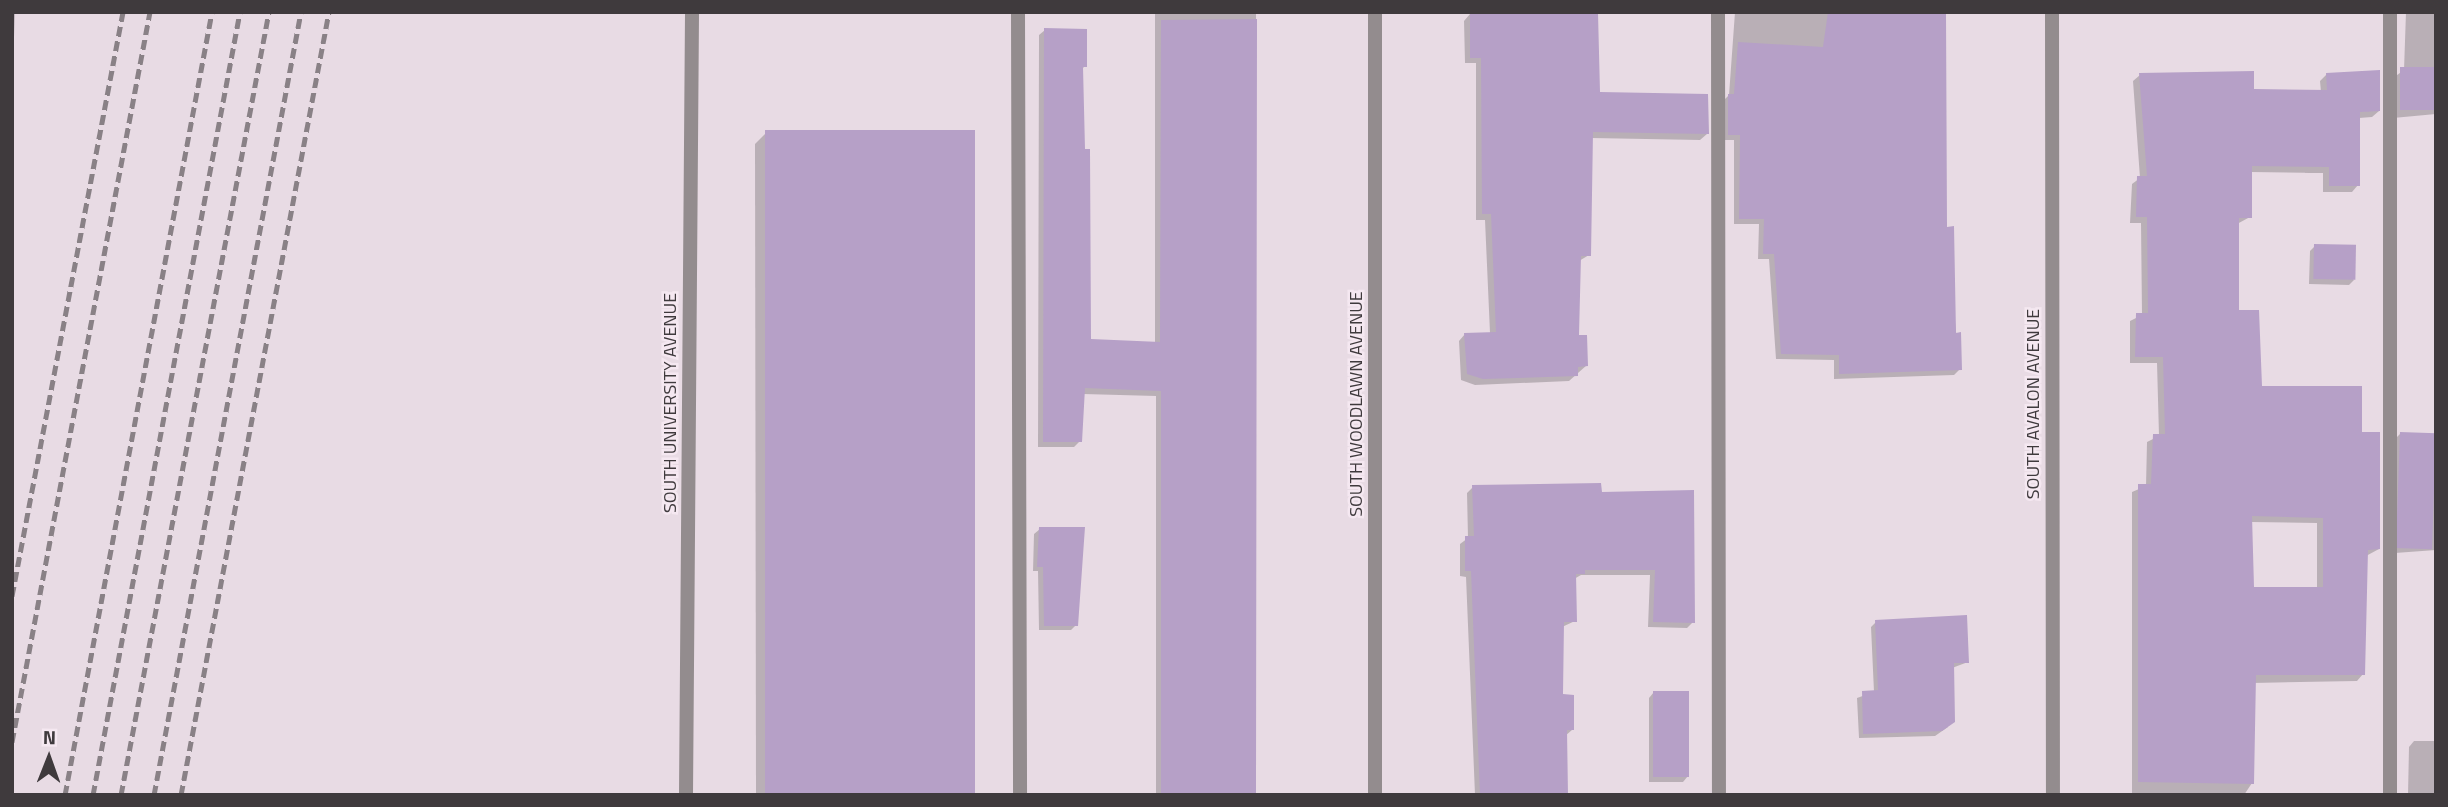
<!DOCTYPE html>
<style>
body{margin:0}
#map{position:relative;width:2448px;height:807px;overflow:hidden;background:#e8dbe4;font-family:"Titillium Web",sans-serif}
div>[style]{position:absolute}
.shadow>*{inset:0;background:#0003}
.building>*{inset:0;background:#b6a0c7;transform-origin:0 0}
.service>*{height:14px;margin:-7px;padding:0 7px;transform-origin:7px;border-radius:7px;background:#938c8e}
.minor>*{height:14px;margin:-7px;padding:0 7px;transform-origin:7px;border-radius:7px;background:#938c8e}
.rail>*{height:5px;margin-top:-2.5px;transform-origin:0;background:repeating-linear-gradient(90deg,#898186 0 10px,transparent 0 15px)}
span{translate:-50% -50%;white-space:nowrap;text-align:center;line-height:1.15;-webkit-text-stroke:5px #f5e8f1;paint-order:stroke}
.street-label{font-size:18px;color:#3f3a3d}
.frame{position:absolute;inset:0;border:14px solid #3f3a3d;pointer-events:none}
.north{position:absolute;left:14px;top:723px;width:70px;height:70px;-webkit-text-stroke:5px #f5e8f1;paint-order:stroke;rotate:1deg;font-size:19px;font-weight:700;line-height:28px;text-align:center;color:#3f3a3d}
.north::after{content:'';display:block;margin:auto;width:24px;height:32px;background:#3f3a3d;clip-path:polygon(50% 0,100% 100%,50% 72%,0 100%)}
</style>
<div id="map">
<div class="shadow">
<div style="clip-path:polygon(12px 12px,15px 12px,12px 89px)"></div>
<div style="clip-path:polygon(1155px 12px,1256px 12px,1256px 795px,1156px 795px,1156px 396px,1083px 394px,1080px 441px,1074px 447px,1038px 447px,1039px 35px,1045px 30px,1085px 66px,1081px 70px,1089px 341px,1155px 343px)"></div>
<div style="clip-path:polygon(1735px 12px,1945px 12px,1945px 228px,1960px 369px,1954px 375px,1834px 379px,1834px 360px,1776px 359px,1769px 259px,1758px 259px,1759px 224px,1734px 224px,1734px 140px,1722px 140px,1722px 102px,1729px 95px)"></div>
<div style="clip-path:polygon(2406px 12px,2436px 12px,2436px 114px,2393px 118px,2393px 78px,2404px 70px)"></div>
<div style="clip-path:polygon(1470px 14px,1598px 94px,1707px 134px,1700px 140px,1591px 138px,1589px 255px,1579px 261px,1578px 336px,1587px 365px,1569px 381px,1475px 385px,1461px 380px,1459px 341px,1465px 334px,1490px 333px,1485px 220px,1476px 220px,1476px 63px,1465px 63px,1464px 21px)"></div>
<div style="clip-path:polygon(evenodd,2327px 74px,2379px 111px,2372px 117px,2359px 118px,2358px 185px,2352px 192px,2323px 192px,2323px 173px,2250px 172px,2250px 217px,2237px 224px,2237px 312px,2260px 388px,2360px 434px,2379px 549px,2366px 556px,2363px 674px,2357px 681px,2252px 683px,2252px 783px,2244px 795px,2132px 795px,2132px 492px,2146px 486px,2147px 442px,2159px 436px,2157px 363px,2130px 363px,2130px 321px,2142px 315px,2141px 223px,2130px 223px,2132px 184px,2140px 178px,2133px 81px,2140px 75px,2252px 90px,2321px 92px,2320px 81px,2327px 74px,2251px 522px,2317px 523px,2317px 589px,2252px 588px,2251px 522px)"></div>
<div style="clip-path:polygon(766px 133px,974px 795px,756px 795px,755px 144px)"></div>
<div style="clip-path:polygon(2315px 246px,2354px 280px,2349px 285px,2309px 284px,2310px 251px)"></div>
<div style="clip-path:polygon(2400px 434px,2436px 435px,2436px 550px,2395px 553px,2395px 439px)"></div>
<div style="clip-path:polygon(1473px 487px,1600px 494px,1693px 622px,1687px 628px,1648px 627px,1650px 575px,1581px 575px,1574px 579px,1575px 621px,1562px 627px,1561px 696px,1572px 730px,1565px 736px,1566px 795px,1475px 795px,1466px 577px,1460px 576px,1460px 544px,1468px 538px,1467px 493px)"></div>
<div style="clip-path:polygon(1040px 529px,1083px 529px,1076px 625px,1071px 630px,1039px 630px,1038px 571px,1033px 571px,1034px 534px)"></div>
<div style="clip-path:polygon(1876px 622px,1968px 662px,1952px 668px,1948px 727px,1935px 736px,1859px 738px,1857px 698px,1874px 692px,1871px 627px)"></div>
<div style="clip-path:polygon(1654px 692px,1688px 776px,1683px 782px,1649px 782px,1649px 698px)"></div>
<div style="clip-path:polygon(2414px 741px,2436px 741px,2436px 795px,2408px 795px,2409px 747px)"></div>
</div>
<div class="building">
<div style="clip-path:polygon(1470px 12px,1598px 13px,1600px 92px,1708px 94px,1709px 134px,1593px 132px,1591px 256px,1581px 256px,1579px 335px,1587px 335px,1588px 366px,1578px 367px,1578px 376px,1483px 379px,1467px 374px,1464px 333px,1496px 332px,1491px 214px,1482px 214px,1481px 58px,1470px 58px)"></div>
<div style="clip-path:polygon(1828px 12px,1946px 12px,1947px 227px,1954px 226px,1956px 333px,1961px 332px,1962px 370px,1839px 374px,1839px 355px,1781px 354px,1774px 254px,1763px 254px,1764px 219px,1739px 219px,1740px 135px,1728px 135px,1728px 94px,1734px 94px,1738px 42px,1823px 47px)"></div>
<div style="clip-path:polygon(1257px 19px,1256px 795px,1161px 795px,1161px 391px,1085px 388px,1082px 442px,1043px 442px,1044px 28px,1087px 29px,1087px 67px,1083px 67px,1085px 149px,1090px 149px,1091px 339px,1160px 342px,1161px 20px)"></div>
<div style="left:2436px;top:67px;width:43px;height:36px;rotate:90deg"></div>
<div style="clip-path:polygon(evenodd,2380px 70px,2380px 111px,2360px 112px,2360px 186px,2329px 186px,2329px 167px,2252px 166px,2252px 218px,2239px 218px,2239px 310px,2259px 310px,2262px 386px,2362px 386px,2362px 432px,2380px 432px,2380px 549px,2368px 550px,2365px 675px,2256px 675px,2254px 784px,2138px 782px,2138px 484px,2151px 484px,2153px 434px,2165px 434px,2163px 357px,2135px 357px,2136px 313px,2148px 313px,2147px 217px,2136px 217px,2137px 176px,2147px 176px,2139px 73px,2254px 71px,2254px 89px,2327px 90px,2326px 73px,2380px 70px,2252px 516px,2323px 518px,2323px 587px,2254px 587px,2252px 516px)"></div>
<div style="left:975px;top:130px;width:665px;height:210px;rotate:90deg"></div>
<div style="left:2314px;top:244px;width:42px;height:35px;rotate:1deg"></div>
<div style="left:2400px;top:432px;width:36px;height:116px;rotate:2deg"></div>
<div style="clip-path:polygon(1601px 483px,1602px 492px,1694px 490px,1695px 623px,1653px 622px,1655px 570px,1585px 570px,1585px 574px,1576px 574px,1577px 622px,1564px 622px,1563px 694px,1574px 695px,1574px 730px,1567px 730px,1568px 795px,1480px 795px,1471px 571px,1465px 571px,1465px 536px,1474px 536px,1472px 485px)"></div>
<div style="clip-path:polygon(1039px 527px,1085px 527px,1078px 626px,1044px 626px,1043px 567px,1037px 567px)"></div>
<div style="clip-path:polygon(1967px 615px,1969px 663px,1954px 663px,1955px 722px,1942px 731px,1863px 734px,1862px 691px,1878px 690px,1875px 620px)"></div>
<div style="left:1653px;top:691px;width:36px;height:86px"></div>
</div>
<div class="service">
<div style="left:1018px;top:12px;width:783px;rotate:89.85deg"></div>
<div style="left:1718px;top:12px;width:783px;rotate:89.93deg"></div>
<div style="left:2390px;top:12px;width:783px;rotate:90deg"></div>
</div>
<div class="minor">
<div style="left:1375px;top:12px;width:783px;rotate:90deg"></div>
<div style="left:2052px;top:12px;width:783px;rotate:89.93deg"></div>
<div style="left:686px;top:795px;width:783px;rotate:-89.56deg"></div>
</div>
<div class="rail">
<div style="left:12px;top:596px;width:594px;rotate:-79.24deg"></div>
<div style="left:12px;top:742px;width:743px;rotate:-79.3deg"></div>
<div style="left:65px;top:795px;width:797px;rotate:-79.37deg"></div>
<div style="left:93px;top:795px;width:797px;rotate:-79.37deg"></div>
<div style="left:121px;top:795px;width:797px;rotate:-79.3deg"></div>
<div style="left:154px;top:795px;width:797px;rotate:-79.37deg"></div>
<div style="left:181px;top:795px;width:797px;rotate:-79.3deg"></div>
</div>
<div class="street-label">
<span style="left:670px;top:403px;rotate:-90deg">SOUTH UNIVERSITY AVENUE</span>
<span style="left:1356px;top:404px;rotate:-90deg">SOUTH WOODLAWN AVENUE</span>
<span style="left:2033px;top:404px;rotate:-90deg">SOUTH AVALON AVENUE</span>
</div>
<div class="frame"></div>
<div class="north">N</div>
</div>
